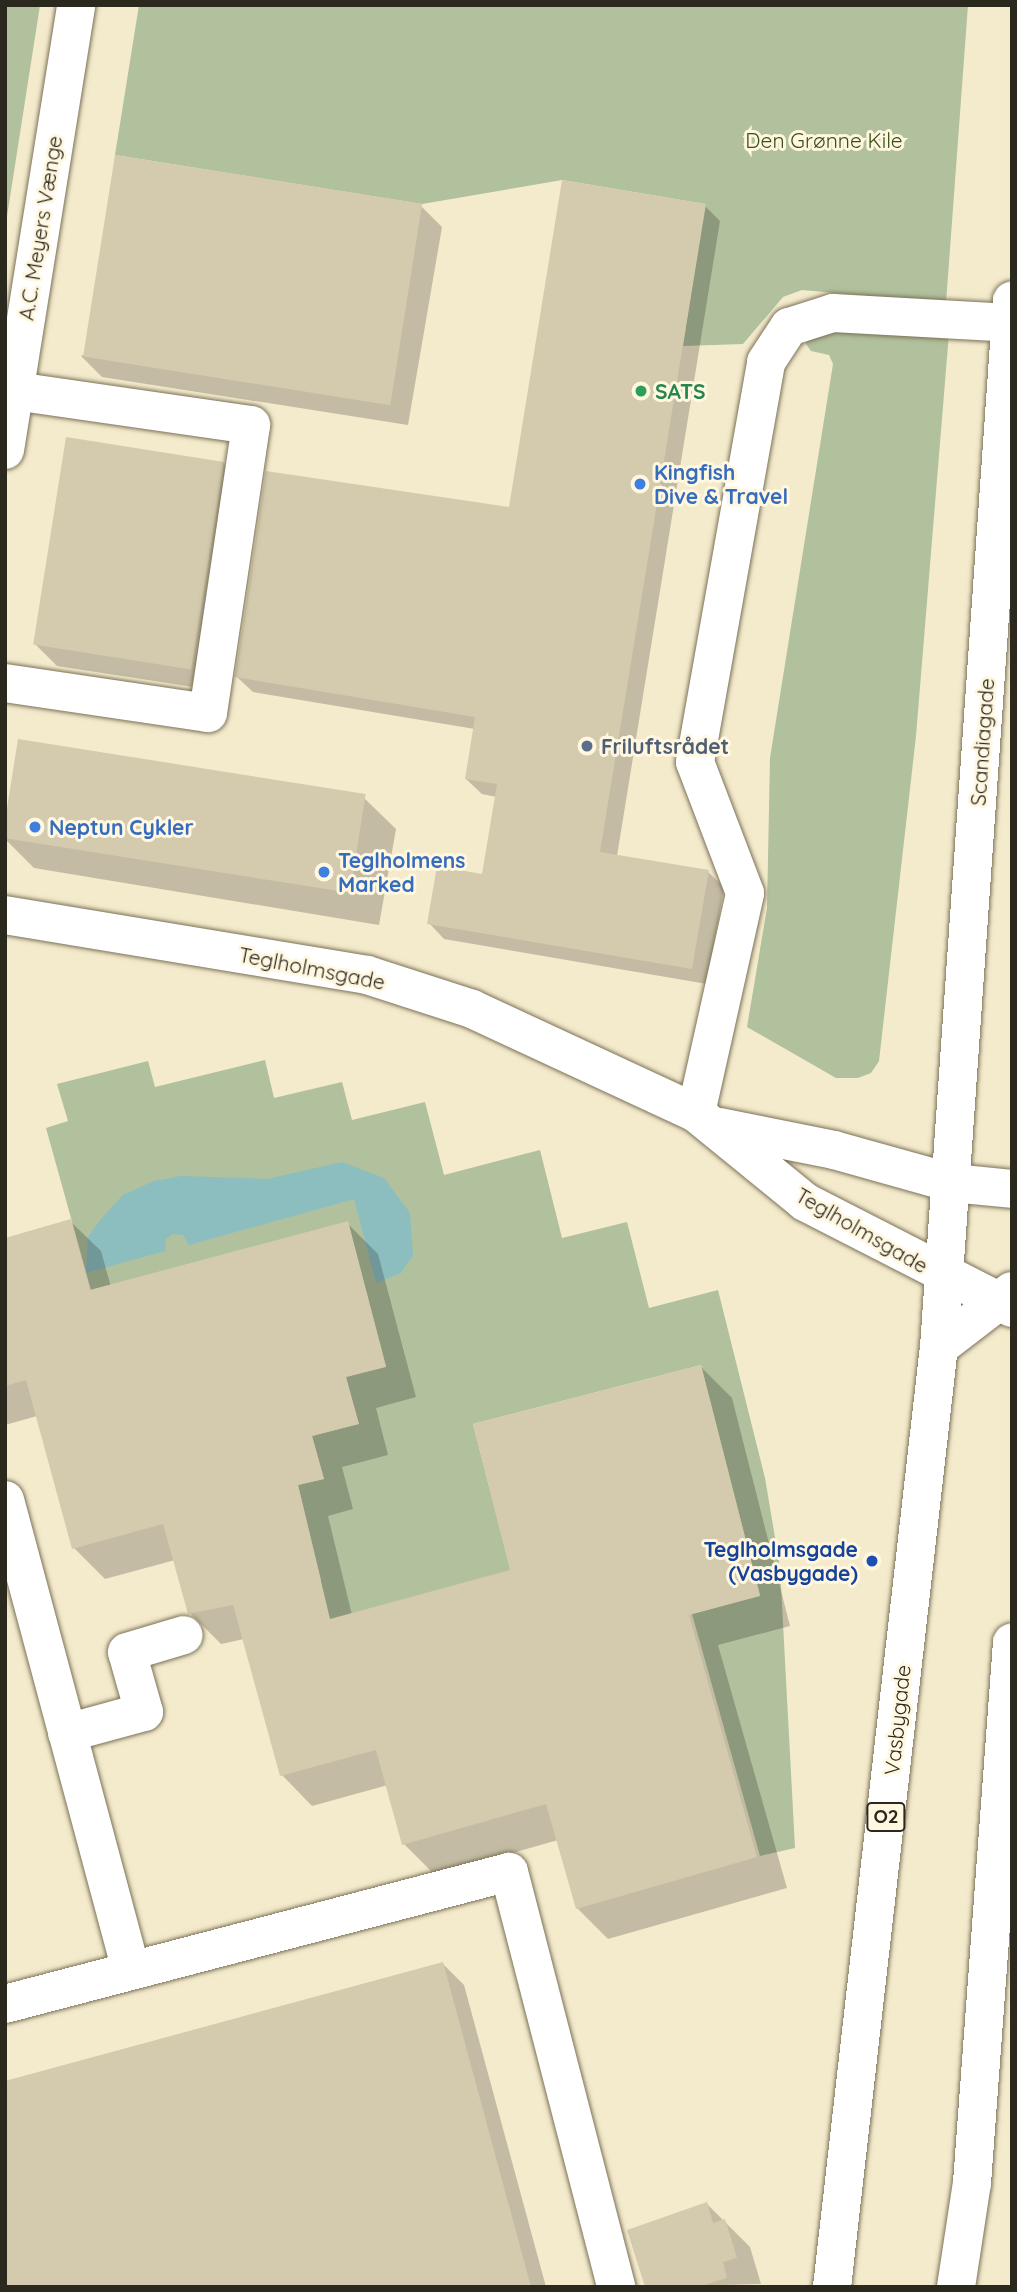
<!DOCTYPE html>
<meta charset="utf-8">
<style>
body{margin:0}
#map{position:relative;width:1017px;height:2292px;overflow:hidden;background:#f4eacc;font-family:Quicksand,sans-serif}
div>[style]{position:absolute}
.green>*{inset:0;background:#b1c09d}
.water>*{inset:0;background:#8cbec0}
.shadow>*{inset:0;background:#0003}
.building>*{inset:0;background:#d4cbae;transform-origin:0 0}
.roads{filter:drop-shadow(0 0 2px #7b7258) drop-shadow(0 0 2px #7b7258)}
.minor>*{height:38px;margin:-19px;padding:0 19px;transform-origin:19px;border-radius:19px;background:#fff}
.major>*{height:38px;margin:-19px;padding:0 19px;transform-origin:19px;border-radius:19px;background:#fff}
.dots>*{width:19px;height:19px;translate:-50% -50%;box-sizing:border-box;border:4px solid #fff7e0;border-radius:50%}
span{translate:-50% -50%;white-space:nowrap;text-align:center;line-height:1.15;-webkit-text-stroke:6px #fff7e0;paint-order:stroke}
.shield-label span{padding:2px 5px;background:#fff7e0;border:2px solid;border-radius:5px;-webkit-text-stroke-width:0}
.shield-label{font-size:19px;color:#2b281d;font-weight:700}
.park-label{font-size:21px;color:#3c4f19}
.street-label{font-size:21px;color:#2b281d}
.leisure-label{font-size:21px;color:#27864d;font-weight:700}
.left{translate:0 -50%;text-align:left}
.shop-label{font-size:21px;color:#366cbe;font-weight:700}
.service-label{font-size:21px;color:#4e5e75;font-weight:700}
.transit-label{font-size:21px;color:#164399;font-weight:700}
.right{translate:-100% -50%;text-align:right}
.frame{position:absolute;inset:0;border:7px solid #2b281d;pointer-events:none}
</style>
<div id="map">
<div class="green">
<div style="clip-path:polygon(5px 5px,40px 5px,5px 229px)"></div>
<div style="clip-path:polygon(139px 5px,968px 5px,946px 303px,802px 290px,783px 297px,743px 344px,683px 346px,705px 204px,562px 180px,422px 204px,115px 155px)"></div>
<div style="clip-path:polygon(819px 330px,949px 333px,916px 736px,879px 1061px,871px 1073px,858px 1078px,836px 1078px,747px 1027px,767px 908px,770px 758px,833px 364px,829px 355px,811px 351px,806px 344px,809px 336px)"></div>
<div style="clip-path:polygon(265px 1060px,274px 1098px,342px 1082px,352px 1120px,425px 1102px,444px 1175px,540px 1150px,562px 1238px,627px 1222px,649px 1308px,718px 1290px,765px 1478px,780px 1567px,795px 1848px,760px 1856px,692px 1614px,760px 1595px,701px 1365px,473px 1424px,515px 1587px,316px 1623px,321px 1580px,298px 1485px,324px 1479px,312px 1436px,358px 1424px,346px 1377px,386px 1366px,348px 1222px,91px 1290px,46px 1128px,68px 1121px,57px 1084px,148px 1061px,155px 1087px)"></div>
</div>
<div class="water">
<div style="clip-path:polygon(342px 1162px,384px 1178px,410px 1213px,413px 1255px,401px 1273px,376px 1283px,354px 1199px,189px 1245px,183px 1235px,173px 1234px,166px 1239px,165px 1251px,86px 1273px,88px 1237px,101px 1219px,123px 1195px,154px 1181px,181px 1176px,267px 1179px)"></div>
</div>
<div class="shadow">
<div style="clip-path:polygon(421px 206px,442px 227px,408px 425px,102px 377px,81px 356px)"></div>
<div style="clip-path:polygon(705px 206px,720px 221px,617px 856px,708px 872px,724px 887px,707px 984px,444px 939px,429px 923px,484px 876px,497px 797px,482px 794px,466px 779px,475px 729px,253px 692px,237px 677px,510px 509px)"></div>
<div style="clip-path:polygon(223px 463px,244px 484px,213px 690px,57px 666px,36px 645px)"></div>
<div style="clip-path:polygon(19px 741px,364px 798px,396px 829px,379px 925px,34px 868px,5px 839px)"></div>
<div style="clip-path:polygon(70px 1221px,101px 1251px,111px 1287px,347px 1223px,378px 1254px,416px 1397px,376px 1408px,388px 1455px,342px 1467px,353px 1509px,328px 1516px,352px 1615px,512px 1571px,701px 1367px,732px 1398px,790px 1626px,718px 1645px,787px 1888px,608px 1939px,577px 1908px,558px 1840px,435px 1875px,404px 1844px,388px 1785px,312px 1806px,282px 1775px,244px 1639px,221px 1644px,190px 1613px,175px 1560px,105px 1579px,74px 1548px,37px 1416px,5px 1425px,5px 1240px)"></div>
<div style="clip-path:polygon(443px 1964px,464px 1985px,546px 2287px,5px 2287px)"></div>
<div style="clip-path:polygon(707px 2204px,750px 2247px,761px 2284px,646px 2287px)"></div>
</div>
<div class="building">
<div style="left:115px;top:155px;width:311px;height:204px;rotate:9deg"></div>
<div style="clip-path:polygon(562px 180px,706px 204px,600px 852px,709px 870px,692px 969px,427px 924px,437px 866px,482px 874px,497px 784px,465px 779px,475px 717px,235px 677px,266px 471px,509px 507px)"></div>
<div style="left:66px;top:437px;width:160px;height:210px;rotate:9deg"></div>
<div style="left:18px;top:739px;width:352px;height:100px;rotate:9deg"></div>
<div style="clip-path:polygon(71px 1219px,90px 1290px,348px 1221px,386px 1367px,346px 1377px,359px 1424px,312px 1436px,324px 1479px,298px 1485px,330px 1619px,510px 1570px,473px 1424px,701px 1365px,760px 1596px,689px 1615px,757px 1857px,576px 1909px,546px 1804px,402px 1845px,376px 1750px,280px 1776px,233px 1605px,188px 1614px,163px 1524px,72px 1549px,26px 1380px,5px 1386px,5px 1238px)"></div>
<div style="clip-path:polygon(443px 1962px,531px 2287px,5px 2287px,5px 2081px)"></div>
<div style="clip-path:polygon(707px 2202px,713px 2223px,725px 2219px,737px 2258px,723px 2262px,727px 2278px,697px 2287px,645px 2287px,627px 2230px)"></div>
</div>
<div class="roads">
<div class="minor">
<div style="left:5px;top:450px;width:451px;rotate:-80.9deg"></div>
<div style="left:5px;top:683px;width:205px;rotate:8.4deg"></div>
<div style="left:208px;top:713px;width:291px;rotate:-81.5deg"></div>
<div style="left:251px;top:425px;width:238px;rotate:-171.8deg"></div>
<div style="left:5px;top:915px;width:367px;rotate:9.4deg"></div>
<div style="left:367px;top:975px;width:110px;rotate:17.9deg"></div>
<div style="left:472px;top:1009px;width:247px;rotate:24.9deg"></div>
<div style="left:696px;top:1113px;width:141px;rotate:39.2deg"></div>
<div style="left:805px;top:1202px;width:233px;rotate:27.1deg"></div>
<div style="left:696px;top:1113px;width:225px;rotate:-77.4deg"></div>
<div style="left:745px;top:893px;width:140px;rotate:-110.9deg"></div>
<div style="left:695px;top:762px;width:406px;rotate:-79.9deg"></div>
<div style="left:766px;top:362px;width:42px;rotate:-56.7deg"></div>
<div style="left:789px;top:327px;width:46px;rotate:-17.7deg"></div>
<div style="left:833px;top:313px;width:177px;rotate:3.2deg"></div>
<div style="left:719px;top:1127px;width:117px;rotate:11.3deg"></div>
<div style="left:834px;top:1150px;width:123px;rotate:15.6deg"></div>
<div style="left:952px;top:1183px;width:60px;rotate:5.7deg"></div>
<div style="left:939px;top:1347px;width:1049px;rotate:-86.01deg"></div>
<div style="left:5px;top:1500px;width:487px;rotate:75deg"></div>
<div style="left:67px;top:1733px;width:80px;rotate:-15.3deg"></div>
<div style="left:144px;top:1712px;width:62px;rotate:-105.8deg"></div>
<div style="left:127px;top:1652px;width:59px;rotate:-16.6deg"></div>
<div style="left:5px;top:2004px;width:521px;rotate:-14.68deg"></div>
<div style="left:509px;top:1872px;width:429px;rotate:75.5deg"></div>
</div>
<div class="major">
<div style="left:832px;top:2287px;width:946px;rotate:-83.51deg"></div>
<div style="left:939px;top:1347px;width:92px;rotate:-37.5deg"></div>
<div style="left:956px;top:2287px;width:105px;rotate:-81.3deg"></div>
<div style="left:972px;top:2183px;width:542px;rotate:-85.77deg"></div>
</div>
</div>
<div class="dots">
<div style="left:641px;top:391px;background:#2e9e5b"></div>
<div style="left:640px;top:484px;background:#3f7fe0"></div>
<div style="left:587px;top:746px;background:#5c6f8a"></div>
<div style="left:35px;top:827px;background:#3f7fe0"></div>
<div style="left:324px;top:872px;background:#3f7fe0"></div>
<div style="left:872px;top:1561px;background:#1a4fb4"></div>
</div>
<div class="shield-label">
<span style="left:886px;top:1817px">O2</span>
</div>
<div class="park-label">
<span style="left:824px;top:140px">Den Grønne Kile</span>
</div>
<div class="street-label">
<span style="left:40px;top:228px;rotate:-81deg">A.C. Meyers Vænge</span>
<span style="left:982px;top:742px;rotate:-86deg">Scandiagade</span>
<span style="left:312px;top:968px;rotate:11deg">Teglholmsgade</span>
<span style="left:862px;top:1230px;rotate:30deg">Teglholmsgade</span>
<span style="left:897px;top:1720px;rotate:-84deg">Vasbygade</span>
</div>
<div class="leisure-label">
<span class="left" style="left:655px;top:391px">SATS</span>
</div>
<div class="shop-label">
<span class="left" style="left:654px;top:484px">Kingfish<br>Dive &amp; Travel</span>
<span class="left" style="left:49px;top:827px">Neptun Cykler</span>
<span class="left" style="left:338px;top:872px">Teglholmens<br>Marked</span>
</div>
<div class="service-label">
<span class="left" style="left:601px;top:746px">Friluftsrådet</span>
</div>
<div class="transit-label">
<span class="right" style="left:858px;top:1561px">Teglholmsgade<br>(Vasbygade)</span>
</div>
<div class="frame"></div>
</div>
